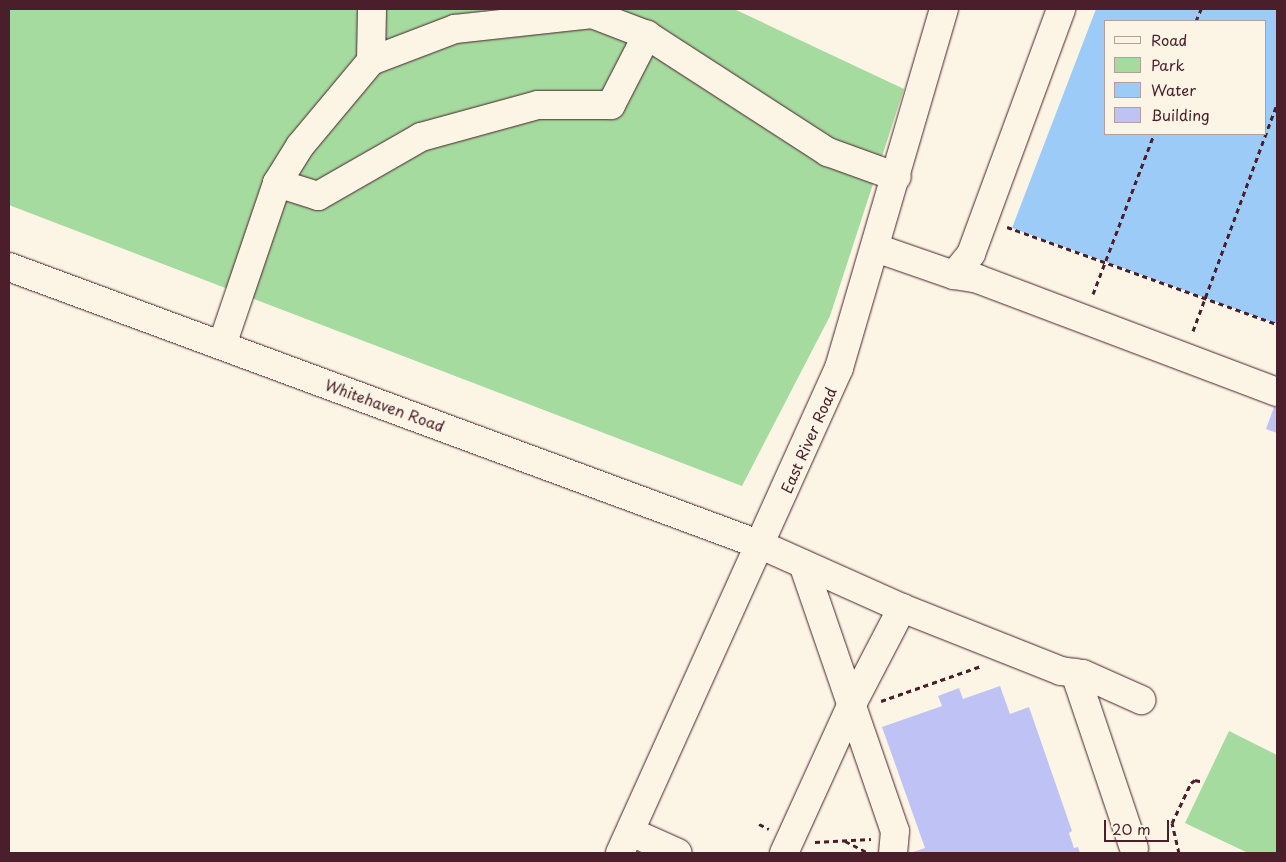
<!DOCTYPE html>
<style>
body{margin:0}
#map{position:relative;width:1286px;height:862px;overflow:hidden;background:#fcf5e5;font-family:"Playpen Sans",sans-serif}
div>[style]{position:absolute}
.green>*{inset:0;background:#a5db9e}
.water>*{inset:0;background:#9dcbf8}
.building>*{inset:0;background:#bfc2f4}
.path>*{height:3px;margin-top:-1.5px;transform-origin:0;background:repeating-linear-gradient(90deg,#4a1f2b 0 5px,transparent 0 9px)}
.roads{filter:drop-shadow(0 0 1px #4a1f2b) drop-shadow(0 0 1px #4a1f2b)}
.minor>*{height:28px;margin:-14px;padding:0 14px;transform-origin:14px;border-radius:14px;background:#fcf5e5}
.major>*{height:28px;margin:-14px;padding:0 14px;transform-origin:14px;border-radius:14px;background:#fcf5e5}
span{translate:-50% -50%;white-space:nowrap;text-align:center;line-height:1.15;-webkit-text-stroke:4px #fcf5e5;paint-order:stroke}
.street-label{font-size:15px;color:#4a1f2b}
.frame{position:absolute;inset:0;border:10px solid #4a1f2b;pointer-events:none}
.legend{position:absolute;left:1104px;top:20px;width:162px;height:115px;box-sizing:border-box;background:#fcf5e5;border:1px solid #b59f9b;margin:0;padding:6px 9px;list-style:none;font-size:15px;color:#4a1f2b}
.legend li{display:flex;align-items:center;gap:10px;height:25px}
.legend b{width:25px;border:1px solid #b59f9b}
.scale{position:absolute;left:1104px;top:820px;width:65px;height:22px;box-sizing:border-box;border:2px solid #4a1f2b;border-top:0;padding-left:6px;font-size:15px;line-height:18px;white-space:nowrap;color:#4a1f2b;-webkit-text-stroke:4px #fcf5e5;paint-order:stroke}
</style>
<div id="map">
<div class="green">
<div style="clip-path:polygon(9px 9px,734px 9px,904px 89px,830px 316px,742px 486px,9px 205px)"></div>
<div style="clip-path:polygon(1229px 731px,1277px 755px,1277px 853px,1248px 853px,1185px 823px)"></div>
</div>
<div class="water">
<div style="clip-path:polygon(evenodd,1096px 9px,1277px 9px,1277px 324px,1012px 228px,1096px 9px,1105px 21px,1265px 21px,1265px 134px,1105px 134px,1105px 21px)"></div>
</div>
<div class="building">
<div style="clip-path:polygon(1274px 407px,1277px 408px,1277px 433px,1266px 429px)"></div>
<div style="clip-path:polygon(1000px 686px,1010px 714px,1029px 707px,1072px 831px,1069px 833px,1074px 848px,1078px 847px,1080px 853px,910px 853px,925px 848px,882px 727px,942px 706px,938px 696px,959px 688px,963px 699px)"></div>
</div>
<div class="path">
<div style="left:1196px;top:21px;width:13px;rotate:-67deg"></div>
<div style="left:1007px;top:227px;width:287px;rotate:19.8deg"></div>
<div style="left:1093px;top:294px;width:171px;rotate:-69.1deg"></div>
<div style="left:1193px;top:331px;width:242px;rotate:-69.7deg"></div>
<div style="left:881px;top:701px;width:106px;rotate:-19.3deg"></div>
<div style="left:759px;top:824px;width:11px;rotate:27deg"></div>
<div style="left:845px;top:841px;width:27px;rotate:27deg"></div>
<div style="left:815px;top:842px;width:56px;rotate:-3.1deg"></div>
<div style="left:1179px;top:853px;width:31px;rotate:-103deg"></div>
<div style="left:1172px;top:823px;width:44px;rotate:-64.6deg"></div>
<div style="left:1191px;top:783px;width:5px;rotate:-37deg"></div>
<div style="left:1195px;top:780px;width:9px;rotate:13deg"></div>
</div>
<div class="roads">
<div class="minor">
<div style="left:371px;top:61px;width:52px;rotate:-88.9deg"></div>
<div style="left:277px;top:183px;width:43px;rotate:17.6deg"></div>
<div style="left:318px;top:196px;width:119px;rotate:-29.8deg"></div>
<div style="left:421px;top:137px;width:121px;rotate:-15.3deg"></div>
<div style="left:538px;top:105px;width:73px"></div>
<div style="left:611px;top:105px;width:79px;rotate:-62.8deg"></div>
<div style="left:876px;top:248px;width:83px;rotate:19.1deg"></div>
<div style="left:954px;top:275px;width:27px;rotate:-51deg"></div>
<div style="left:971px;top:254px;width:261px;rotate:-69.8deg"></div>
<div style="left:9px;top:267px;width:802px;rotate:20.29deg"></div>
<div style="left:761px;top:545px;width:154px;rotate:24.1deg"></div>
<div style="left:902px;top:608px;width:171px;rotate:21.6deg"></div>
<div style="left:1061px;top:671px;width:22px;rotate:8deg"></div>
<div style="left:1083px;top:674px;width:64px;rotate:24.1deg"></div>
<div style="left:954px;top:275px;width:24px;rotate:9deg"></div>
<div style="left:978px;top:279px;width:320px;rotate:20.7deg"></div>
<div style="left:222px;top:345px;width:171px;rotate:-71.2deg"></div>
<div style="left:277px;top:183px;width:44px;rotate:-58.1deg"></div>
<div style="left:300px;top:146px;width:111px;rotate:-50.1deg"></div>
<div style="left:371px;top:61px;width:90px;rotate:-20.9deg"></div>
<div style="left:455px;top:29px;width:138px;rotate:-6.2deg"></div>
<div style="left:592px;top:14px;width:59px;rotate:20.9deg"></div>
<div style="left:647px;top:35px;width:216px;rotate:32.9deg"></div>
<div style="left:828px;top:152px;width:73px;rotate:19.9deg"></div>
<div style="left:803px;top:564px;width:282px;rotate:71deg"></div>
<div style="left:895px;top:831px;width:22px;rotate:95deg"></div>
<div style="left:1075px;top:673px;width:185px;rotate:71.4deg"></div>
<div style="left:631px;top:832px;width:51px;rotate:24.1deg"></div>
<div style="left:784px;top:853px;width:159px;rotate:-65.5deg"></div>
<div style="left:850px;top:708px;width:113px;rotate:-62.5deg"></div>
</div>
<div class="major">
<div style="left:620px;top:853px;width:532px;rotate:-65.7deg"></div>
<div style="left:839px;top:368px;width:374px;rotate:-73.7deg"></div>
</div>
</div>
<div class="street-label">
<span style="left:385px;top:405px;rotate:20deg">Whitehaven Road</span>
<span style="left:808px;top:440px;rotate:-66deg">East River Road</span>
</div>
<div class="frame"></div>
<ul class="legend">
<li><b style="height:6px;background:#fcf5e5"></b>Road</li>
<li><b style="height:14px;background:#a5db9e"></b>Park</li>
<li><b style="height:14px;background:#9dcbf8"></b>Water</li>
<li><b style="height:14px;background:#bfc2f4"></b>Building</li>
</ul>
<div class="scale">20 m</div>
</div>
